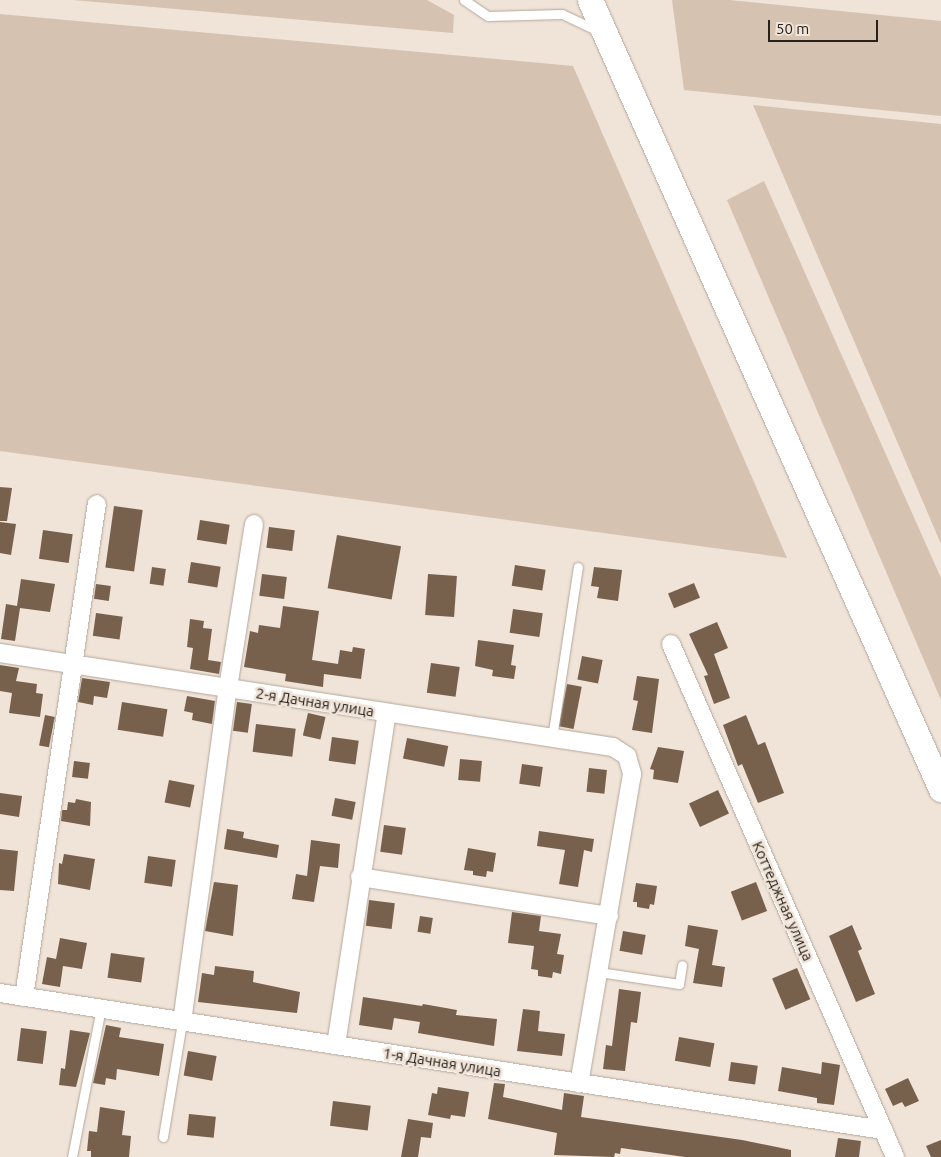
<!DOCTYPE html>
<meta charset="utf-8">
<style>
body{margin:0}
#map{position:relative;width:941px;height:1157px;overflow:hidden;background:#f0e3d7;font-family:Ubuntu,sans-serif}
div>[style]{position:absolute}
.green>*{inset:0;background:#d5c2b1}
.building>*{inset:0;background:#77614c;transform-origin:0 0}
.roads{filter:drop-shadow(0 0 1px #b3a69b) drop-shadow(0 0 1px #b3a69b)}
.service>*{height:9px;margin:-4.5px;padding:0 4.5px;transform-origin:4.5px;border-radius:4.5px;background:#fff}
.minor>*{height:18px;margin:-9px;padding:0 9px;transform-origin:9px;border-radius:9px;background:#fff}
.secondary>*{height:25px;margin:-12.5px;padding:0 12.5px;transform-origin:12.5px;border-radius:12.5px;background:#fff}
span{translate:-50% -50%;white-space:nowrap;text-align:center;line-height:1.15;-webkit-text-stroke:5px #f0e3d7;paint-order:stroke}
.street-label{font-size:15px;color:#25211c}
.scale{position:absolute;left:768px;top:20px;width:110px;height:22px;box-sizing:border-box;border:2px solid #25211c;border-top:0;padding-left:6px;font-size:15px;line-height:18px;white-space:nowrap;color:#25211c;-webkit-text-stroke:4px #f0e3d7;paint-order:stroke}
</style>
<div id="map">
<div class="green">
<div style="clip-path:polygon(73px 0,427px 0,454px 15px,453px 33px)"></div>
<div style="clip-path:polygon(672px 0,729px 0,941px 21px,941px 116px,684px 90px)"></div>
<div style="clip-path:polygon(0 14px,573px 66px,787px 558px,0 451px)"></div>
<div style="clip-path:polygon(753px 105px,941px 124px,941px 544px)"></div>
<div style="clip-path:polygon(764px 181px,941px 578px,941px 700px,727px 200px)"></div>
</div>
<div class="building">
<div style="clip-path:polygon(0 487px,12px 488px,7px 521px,0 521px)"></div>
<div style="left:114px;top:506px;width:29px;height:62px;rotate:8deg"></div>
<div style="left:200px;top:520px;width:30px;height:20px;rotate:9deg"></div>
<div style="clip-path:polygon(0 522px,16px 524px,11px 555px,0 553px)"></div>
<div style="left:269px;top:527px;width:26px;height:21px;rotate:7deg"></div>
<div style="left:43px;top:530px;width:30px;height:29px;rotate:8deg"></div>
<div style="left:337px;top:535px;width:65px;height:54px;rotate:10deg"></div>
<div style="left:191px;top:562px;width:30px;height:21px;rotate:9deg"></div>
<div style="left:515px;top:565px;width:31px;height:21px;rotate:9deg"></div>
<div style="left:152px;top:567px;width:14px;height:17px;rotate:8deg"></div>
<div style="clip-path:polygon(594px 567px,622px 570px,618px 601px,597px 598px,599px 587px,591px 586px)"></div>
<div style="left:262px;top:574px;width:25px;height:22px;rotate:7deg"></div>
<div style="left:428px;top:574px;width:29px;height:41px;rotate:4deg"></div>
<div style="clip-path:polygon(21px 579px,55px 584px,50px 612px,20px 608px,15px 641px,1px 639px,6px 604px,17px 606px)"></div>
<div style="left:694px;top:583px;width:16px;height:28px;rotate:68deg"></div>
<div style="left:96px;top:584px;width:15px;height:15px;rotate:8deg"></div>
<div style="clip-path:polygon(283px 606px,319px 611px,312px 660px,338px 664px,340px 650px,352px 652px,353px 647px,365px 649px,361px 679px,324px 674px,323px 687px,285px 681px,286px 674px,244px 667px,250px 631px,258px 633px,259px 625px,280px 628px)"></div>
<div style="left:513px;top:609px;width:30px;height:24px;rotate:8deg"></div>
<div style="left:96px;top:613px;width:27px;height:23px;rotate:8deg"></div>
<div style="clip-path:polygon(190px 619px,204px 621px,203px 628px,212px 629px,208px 660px,221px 662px,219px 674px,190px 669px,193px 648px,187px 647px)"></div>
<div style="clip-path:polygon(717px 622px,728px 648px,714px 654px,730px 698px,714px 704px,704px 676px,708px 675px,689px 634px)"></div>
<div style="clip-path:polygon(478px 640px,514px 645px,511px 665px,516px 666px,514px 679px,492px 676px,493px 670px,475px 666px)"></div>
<div style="left:582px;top:656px;width:21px;height:24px;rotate:11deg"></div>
<div style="left:431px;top:663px;width:29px;height:30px;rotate:8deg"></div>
<div style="clip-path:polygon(0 665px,19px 668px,16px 681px,37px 684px,36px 693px,43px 694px,40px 717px,9px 713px,12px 693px,0 691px)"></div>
<div style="clip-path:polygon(637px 676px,659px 679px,652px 733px,632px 730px,638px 701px,633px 700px)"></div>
<div style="clip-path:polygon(82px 678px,110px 682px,107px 698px,94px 696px,93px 705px,78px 702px)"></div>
<div style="left:567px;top:684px;width:15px;height:43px;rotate:11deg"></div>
<div style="clip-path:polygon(187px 696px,215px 701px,212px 724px,192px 720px,193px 713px,184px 711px)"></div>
<div style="left:122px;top:702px;width:46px;height:28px;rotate:9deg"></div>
<div style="left:237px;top:702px;width:15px;height:29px;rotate:8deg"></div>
<div style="left:308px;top:713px;width:18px;height:23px;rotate:13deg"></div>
<div style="left:45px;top:715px;width:10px;height:31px;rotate:11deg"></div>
<div style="clip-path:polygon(746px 715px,758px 745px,765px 742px,784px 793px,758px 803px,742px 764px,738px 766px,723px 725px)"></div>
<div style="left:256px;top:724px;width:40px;height:28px;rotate:7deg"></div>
<div style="left:332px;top:737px;width:27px;height:24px;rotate:8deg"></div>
<div style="left:407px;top:738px;width:42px;height:21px;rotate:11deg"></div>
<div style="clip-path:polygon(658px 747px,684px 751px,678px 783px,653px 779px,654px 770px,650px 769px)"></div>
<div style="left:460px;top:759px;width:22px;height:21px;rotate:5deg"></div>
<div style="left:74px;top:761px;width:16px;height:16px;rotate:7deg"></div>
<div style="left:522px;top:764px;width:21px;height:20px;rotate:8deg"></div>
<div style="left:589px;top:768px;width:18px;height:24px;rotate:6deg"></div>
<div style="left:169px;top:780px;width:26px;height:23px;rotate:11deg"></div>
<div style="left:718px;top:790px;width:26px;height:32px;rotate:65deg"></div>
<div style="clip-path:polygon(0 793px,22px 796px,19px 817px,0 814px)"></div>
<div style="left:335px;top:798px;width:21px;height:18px;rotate:11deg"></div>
<div style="clip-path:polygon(76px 799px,91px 802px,90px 826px,61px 821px,62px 810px,67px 810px,68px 802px,75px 803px)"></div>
<div style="left:384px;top:825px;width:22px;height:27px;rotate:8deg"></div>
<div style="clip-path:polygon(227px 829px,244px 832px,243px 838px,279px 845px,277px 858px,224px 849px)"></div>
<div style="clip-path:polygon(539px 831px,594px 839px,592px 852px,584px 850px,578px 887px,559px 884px,565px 850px,537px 846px)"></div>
<div style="clip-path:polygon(311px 840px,340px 844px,338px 868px,320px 866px,314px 902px,292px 899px,296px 874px,307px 876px)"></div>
<div style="clip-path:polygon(468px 848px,496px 853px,493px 872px,487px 871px,486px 877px,473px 875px,473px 871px,464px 870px)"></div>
<div style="clip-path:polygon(0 849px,18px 851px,14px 891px,0 890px)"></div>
<div style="clip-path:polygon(64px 854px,95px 859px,90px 890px,58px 884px,59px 863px,62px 864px)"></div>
<div style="left:148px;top:856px;width:28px;height:27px;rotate:8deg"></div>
<div style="clip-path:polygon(214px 882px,238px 885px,233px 936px,205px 931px)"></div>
<div style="left:756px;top:882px;width:31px;height:27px;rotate:69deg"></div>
<div style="clip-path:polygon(636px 883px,657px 886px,654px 905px,650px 904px,649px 909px,637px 907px,637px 902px,633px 902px)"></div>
<div style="left:369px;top:900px;width:26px;height:26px;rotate:7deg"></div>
<div style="clip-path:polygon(512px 912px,541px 916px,539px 931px,561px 934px,557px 954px,564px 955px,561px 974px,553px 972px,552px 978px,538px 976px,538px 970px,531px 969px,534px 946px,508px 943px)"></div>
<div style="left:420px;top:916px;width:13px;height:16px;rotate:9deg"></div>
<div style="clip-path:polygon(688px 925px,718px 930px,712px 965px,725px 967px,722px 987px,693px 983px,699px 949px,685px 946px)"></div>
<div style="clip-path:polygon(852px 925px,862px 949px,858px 951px,875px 994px,856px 1002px,829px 936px)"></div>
<div style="left:623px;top:931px;width:23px;height:20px;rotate:10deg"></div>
<div style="clip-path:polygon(60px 938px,87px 943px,82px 969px,63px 966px,60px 987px,42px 984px,47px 957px,56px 959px)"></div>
<div style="left:111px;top:953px;width:34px;height:25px;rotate:8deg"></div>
<div style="clip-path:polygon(215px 966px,254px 971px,253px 982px,300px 992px,297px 1013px,198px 1002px,202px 973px,214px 975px)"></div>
<div style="left:797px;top:968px;width:34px;height:27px;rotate:67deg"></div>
<div style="clip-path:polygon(619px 989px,641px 992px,637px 1023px,631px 1022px,625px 1071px,603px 1069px,606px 1045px,612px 1046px)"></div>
<div style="clip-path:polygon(363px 997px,422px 1006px,423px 1004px,457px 1010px,456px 1015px,497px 1019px,494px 1046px,418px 1033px,420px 1022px,394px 1018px,392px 1030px,359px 1025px)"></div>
<div style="clip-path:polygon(523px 1009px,540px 1011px,538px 1031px,565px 1034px,562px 1056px,517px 1051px)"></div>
<div style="clip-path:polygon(106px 1025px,121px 1028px,119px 1037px,164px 1044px,159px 1076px,117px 1069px,116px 1080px,106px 1078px,105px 1085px,93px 1083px)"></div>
<div style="left:21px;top:1028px;width:26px;height:33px;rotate:7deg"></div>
<div style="clip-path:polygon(70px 1030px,90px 1033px,76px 1087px,59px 1085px,61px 1068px,65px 1069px)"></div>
<div style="left:679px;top:1037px;width:36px;height:24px;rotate:10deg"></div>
<div style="left:188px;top:1051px;width:29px;height:25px;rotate:10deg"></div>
<div style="left:731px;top:1062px;width:27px;height:19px;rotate:8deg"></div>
<div style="clip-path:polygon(822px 1062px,840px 1065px,834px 1105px,817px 1103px,817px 1098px,778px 1091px,782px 1067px,821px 1074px)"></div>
<div style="clip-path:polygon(908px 1078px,919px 1101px,905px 1107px,902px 1102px,893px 1106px,885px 1089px)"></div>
<div style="clip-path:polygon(494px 1083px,505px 1084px,503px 1097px,562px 1110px,564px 1093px,584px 1096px,581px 1117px,742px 1140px,791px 1150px,791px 1157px,685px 1157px,621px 1148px,620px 1154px,615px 1153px,614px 1157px,554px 1155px,557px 1133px,488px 1119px)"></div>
<div style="clip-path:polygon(438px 1087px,469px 1092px,465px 1117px,451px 1115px,450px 1119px,428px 1115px,432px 1093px,437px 1094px)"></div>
<div style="left:333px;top:1101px;width:38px;height:25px;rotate:7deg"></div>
<div style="clip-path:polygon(100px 1107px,125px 1111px,122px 1135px,131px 1136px,129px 1157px,91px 1157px,91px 1151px,87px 1151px,89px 1131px,97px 1132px)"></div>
<div style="left:189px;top:1114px;width:27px;height:21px;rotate:6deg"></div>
<div style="clip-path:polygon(408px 1119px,433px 1123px,431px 1138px,421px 1137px,418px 1157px,401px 1157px)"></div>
<div style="clip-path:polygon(838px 1138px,861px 1141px,859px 1157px,835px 1157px)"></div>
<div style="clip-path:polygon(941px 1140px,941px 1157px,931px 1157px,926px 1146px)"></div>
</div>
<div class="roads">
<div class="service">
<div style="left:464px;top:0;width:29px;rotate:34deg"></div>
<div style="left:488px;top:16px;width:74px;rotate:-1.5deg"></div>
<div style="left:562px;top:14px;width:38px;rotate:25deg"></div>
<div style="left:552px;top:738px;width:173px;rotate:-81.4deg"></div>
<div style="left:599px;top:972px;width:81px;rotate:8.5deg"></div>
<div style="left:679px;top:984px;width:19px;rotate:-81deg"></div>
<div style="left:163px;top:1137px;width:117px;rotate:-80.6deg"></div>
<div style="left:72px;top:1157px;width:152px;rotate:-79deg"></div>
</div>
<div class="minor">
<div style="left:671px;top:644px;width:560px;rotate:66.41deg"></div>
<div style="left:0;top:653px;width:620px;rotate:8.72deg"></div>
<div style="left:613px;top:747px;width:17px;rotate:33deg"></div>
<div style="left:627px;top:756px;width:19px;rotate:74deg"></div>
<div style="left:632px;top:774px;width:314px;rotate:99.7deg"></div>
<div style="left:360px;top:877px;width:252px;rotate:8.9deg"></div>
<div style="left:0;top:993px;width:894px;rotate:8.82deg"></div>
<div style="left:24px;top:997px;width:498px;rotate:-81.6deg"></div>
<div style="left:182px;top:1022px;width:337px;rotate:-82.2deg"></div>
<div style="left:228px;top:688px;width:166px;rotate:-81deg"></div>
<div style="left:336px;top:1045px;width:336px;rotate:-81.3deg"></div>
</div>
<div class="secondary">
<div style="left:590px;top:0;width:864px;rotate:66.02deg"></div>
</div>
</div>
<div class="street-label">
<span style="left:315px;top:702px;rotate:9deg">2-я Дачная улица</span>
<span style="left:783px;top:901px;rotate:66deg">Коттеджная улица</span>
<span style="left:442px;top:1062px;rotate:9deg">1-я Дачная улица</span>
</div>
<div class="scale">50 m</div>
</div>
